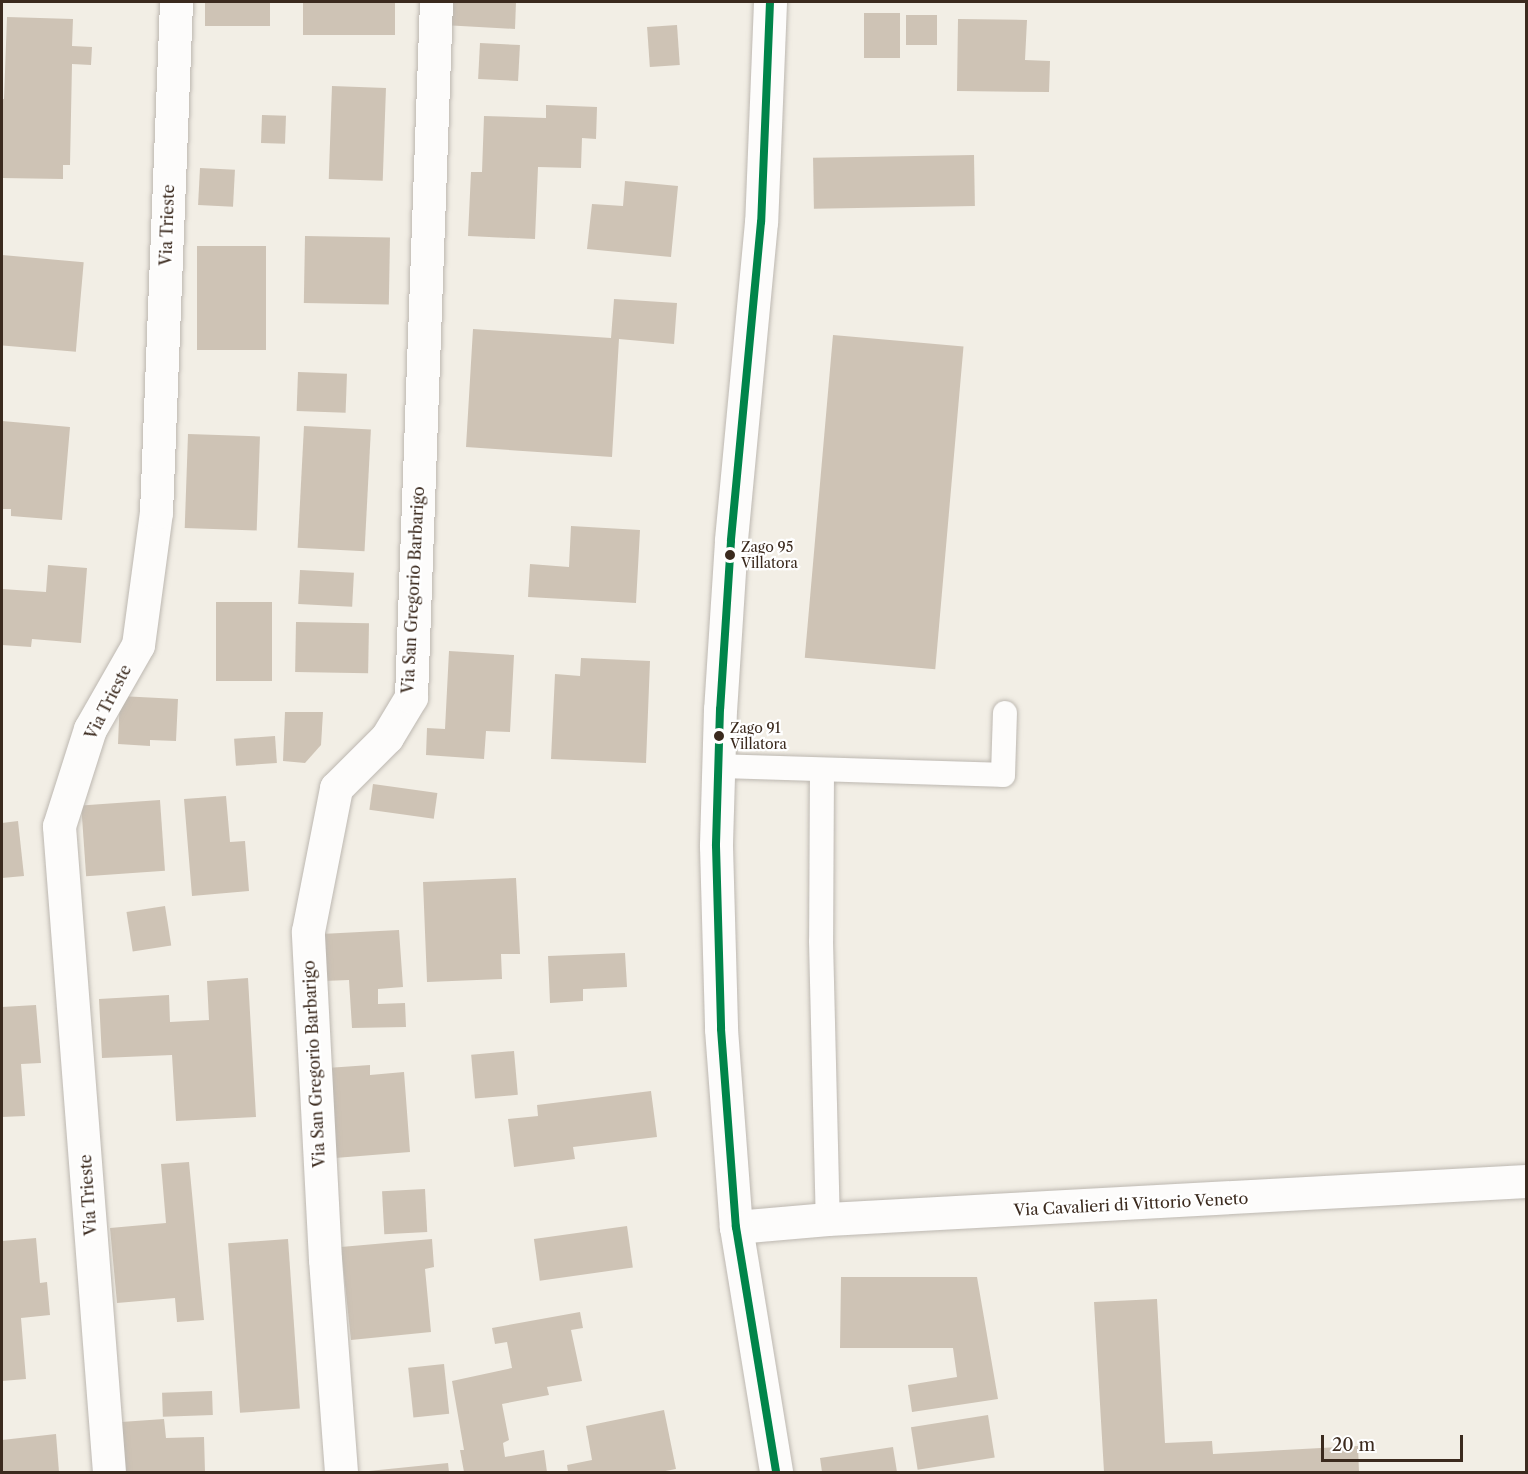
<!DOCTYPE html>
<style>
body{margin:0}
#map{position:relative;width:1528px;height:1474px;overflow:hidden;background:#f2eee5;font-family:"Libre Caslon Text",serif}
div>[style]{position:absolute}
.building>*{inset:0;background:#cec3b5;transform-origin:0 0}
.roads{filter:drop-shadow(0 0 2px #bdb8b1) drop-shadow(0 0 2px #bdb8b1)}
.service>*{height:24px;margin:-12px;padding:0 12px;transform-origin:12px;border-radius:12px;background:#fdfcfb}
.minor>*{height:33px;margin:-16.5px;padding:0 16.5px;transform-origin:16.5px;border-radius:16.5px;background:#fdfcfb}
.tertiary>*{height:33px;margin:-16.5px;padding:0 16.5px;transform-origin:16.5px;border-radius:16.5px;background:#fdfcfb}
.bus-1>*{height:8px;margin:-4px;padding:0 4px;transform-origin:4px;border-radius:4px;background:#00854a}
.dots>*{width:16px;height:16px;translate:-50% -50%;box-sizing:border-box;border:3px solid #fff;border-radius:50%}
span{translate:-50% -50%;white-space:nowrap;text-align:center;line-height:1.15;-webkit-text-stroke:4.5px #fff;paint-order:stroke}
.bus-label{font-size:14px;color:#3b2a1e}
.left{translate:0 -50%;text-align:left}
.street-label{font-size:16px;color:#3b2a1e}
.frame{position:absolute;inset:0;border:3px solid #3b2a1e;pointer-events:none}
.scale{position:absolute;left:1321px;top:1435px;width:142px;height:27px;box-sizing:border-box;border:3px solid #3b2a1e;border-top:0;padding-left:8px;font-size:18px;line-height:21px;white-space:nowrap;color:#3b2a1e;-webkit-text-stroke:4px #fff;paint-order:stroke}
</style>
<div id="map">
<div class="building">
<div style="left:205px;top:2px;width:65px;height:24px"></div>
<div style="left:303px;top:2px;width:92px;height:33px"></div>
<div style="clip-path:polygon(444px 2px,516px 2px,515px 29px,443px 25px)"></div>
<div style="left:864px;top:13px;width:36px;height:45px"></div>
<div style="left:906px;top:15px;width:31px;height:30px"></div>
<div style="clip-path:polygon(7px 17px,73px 19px,72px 46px,92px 47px,91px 65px,72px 64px,70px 165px,63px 165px,63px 179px,2px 178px,2px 99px,4px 99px)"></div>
<div style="clip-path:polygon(958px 19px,1027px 20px,1025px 60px,1050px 61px,1049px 92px,957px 91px)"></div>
<div style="left:677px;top:25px;width:40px;height:30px;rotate:86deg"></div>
<div style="left:480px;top:43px;width:40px;height:36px;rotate:3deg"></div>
<div style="left:332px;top:86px;width:54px;height:93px;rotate:2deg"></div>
<div style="clip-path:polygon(546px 105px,597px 107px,596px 139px,582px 138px,581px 168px,538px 167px,535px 239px,468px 236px,471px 172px,482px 172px,484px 116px,546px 118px)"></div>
<div style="left:262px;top:115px;width:24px;height:28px;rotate:2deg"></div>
<div style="left:974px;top:155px;width:51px;height:161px;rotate:89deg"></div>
<div style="left:200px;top:168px;width:35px;height:37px;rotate:3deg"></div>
<div style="clip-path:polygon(625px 181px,678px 186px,671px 257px,587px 249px,592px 204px,623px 206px)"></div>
<div style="left:305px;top:236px;width:85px;height:67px;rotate:1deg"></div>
<div style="left:197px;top:246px;width:69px;height:104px"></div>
<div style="left:2px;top:255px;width:82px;height:90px;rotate:5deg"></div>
<div style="clip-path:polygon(614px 299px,677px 303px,674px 344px,619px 339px,612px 457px,466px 447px,473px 329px,611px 338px)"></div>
<div style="left:833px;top:335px;width:131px;height:324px;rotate:5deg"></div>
<div style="left:298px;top:372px;width:49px;height:39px;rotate:2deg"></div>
<div style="clip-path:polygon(2px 421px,70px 427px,62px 520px,11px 516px,11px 509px,2px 509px)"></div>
<div style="left:304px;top:426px;width:67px;height:122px;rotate:3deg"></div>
<div style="left:188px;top:434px;width:72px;height:94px;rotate:2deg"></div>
<div style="clip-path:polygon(571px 526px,640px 530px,636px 603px,528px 597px,530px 564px,569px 567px)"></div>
<div style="clip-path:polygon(48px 565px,87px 568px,81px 643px,32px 639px,31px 647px,2px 645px,2px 589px,46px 592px)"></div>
<div style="left:300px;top:570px;width:54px;height:34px;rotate:3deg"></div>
<div style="left:216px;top:602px;width:56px;height:79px"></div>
<div style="left:296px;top:622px;width:73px;height:50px;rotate:1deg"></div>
<div style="clip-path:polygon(449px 651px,514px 655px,510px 732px,486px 731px,484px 759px,426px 755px,427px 728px,445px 729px)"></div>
<div style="clip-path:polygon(581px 658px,650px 661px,646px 763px,551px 759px,555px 674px,580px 676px)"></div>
<div style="clip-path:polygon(120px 696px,178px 699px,176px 741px,150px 740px,150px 746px,118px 744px)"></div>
<div style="clip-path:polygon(285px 712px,323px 712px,321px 745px,305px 763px,283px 761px)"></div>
<div style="left:275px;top:736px;width:27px;height:41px;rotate:86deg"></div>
<div style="left:373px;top:784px;width:65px;height:26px;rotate:8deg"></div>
<div style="clip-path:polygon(226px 796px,230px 842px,245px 841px,249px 891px,192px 896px,184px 799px)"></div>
<div style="left:160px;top:800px;width:71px;height:79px;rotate:86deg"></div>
<div style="clip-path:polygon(18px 821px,24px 876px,2px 878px,2px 823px)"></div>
<div style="clip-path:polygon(516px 878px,520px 954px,501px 954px,502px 979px,427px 982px,423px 882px)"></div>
<div style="left:165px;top:906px;width:40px;height:39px;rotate:81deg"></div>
<div style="clip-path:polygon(399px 930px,403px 987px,378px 989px,378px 1004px,405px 1003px,406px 1027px,352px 1028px,349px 980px,323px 981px,321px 934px)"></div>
<div style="clip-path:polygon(625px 953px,627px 987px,583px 989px,583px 1001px,550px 1003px,548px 956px)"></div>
<div style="clip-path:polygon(248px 978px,256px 1117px,176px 1121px,172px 1055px,102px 1058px,99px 999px,169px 995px,170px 1022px,209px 1020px,207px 981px)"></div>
<div style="clip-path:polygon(36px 1005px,41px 1063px,21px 1064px,25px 1116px,2px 1117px,2px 1007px)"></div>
<div style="left:514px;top:1051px;width:44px;height:43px;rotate:85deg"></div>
<div style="clip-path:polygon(370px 1065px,370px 1075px,404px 1072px,410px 1152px,335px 1158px,327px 1068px)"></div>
<div style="clip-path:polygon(651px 1091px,657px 1137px,573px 1147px,575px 1159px,514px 1167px,508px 1119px,538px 1116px,537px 1105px)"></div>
<div style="clip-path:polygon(189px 1162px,204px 1320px,177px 1322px,175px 1298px,117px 1303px,110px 1228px,166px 1223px,161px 1164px)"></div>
<div style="left:425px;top:1189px;width:43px;height:43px;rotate:87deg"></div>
<div style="left:627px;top:1226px;width:42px;height:94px;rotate:82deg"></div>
<div style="clip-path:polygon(36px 1238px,40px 1283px,47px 1282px,50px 1315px,21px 1318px,26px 1379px,2px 1381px,2px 1241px)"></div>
<div style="left:288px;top:1239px;width:170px;height:60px;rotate:86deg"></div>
<div style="clip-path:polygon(432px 1239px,434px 1267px,425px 1269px,431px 1332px,351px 1340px,341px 1247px)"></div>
<div style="clip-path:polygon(841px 1277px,977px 1277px,998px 1399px,912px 1412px,908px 1385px,957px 1377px,953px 1348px,840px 1348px)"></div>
<div style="clip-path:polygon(1157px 1299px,1165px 1443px,1212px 1441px,1213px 1454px,1358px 1446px,1359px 1472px,1104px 1472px,1094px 1302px)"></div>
<div style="clip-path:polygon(580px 1312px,583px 1328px,571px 1330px,582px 1381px,547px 1387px,549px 1395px,502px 1404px,509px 1440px,503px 1443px,505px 1457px,544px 1450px,547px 1472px,464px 1472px,460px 1450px,464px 1450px,452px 1381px,512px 1368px,507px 1342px,495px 1344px,492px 1328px)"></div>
<div style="left:444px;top:1364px;width:50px;height:36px;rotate:84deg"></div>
<div style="left:212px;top:1391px;width:24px;height:50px;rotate:88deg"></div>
<div style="clip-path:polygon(664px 1410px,676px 1469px,660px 1472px,568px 1472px,567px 1465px,592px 1460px,586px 1426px)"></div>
<div style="left:988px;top:1415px;width:43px;height:78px;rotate:81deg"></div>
<div style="clip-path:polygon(164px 1419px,166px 1438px,204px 1437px,205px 1472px,123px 1472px,121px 1422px)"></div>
<div style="clip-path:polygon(56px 1434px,59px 1472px,2px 1472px,2px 1440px)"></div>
<div style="clip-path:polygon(893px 1447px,897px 1472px,822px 1472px,820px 1458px)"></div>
<div style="clip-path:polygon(448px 1463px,449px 1472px,369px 1472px,369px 1471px)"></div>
</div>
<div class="roads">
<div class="service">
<div style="left:718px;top:766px;width:285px;rotate:1.8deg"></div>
<div style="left:1003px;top:775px;width:62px;rotate:-88.2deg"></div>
<div style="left:822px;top:770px;width:171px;rotate:90.3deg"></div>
<div style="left:821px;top:941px;width:278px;rotate:88.6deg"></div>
</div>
<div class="minor">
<div style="left:736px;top:1227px;width:92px;rotate:-5deg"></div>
<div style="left:828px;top:1219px;width:699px;rotate:-3.12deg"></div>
<div style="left:109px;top:1472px;width:648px;rotate:-94.43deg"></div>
<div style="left:59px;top:826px;width:102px;rotate:-72.3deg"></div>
<div style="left:90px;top:729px;width:97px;rotate:-60.3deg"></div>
<div style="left:138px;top:645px;width:134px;rotate:-82.3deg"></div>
<div style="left:156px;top:512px;width:510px;rotate:-87.75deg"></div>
<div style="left:341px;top:1472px;width:213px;rotate:-94.3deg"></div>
<div style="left:325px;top:1260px;width:329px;rotate:-93deg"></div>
<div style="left:308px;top:931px;width:146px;rotate:-78.9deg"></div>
<div style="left:336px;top:788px;width:72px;rotate:-45deg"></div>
<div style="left:387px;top:737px;width:47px;rotate:-59deg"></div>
<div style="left:411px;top:697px;width:695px;rotate:-87.94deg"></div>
</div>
<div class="tertiary">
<div style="left:770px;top:2px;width:220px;rotate:92.3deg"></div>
<div style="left:761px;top:222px;width:320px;rotate:95.4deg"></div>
<div style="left:731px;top:541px;width:168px;rotate:93.7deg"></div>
<div style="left:720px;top:709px;width:137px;rotate:91.7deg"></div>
<div style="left:716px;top:846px;width:183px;rotate:88.4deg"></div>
<div style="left:721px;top:1029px;width:199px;rotate:85.7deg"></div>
<div style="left:736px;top:1227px;width:248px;rotate:80.7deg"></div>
</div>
</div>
<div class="bus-1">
<div style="left:770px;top:2px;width:220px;rotate:92.3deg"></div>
<div style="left:761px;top:222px;width:320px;rotate:95.4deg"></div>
<div style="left:731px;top:541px;width:168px;rotate:93.7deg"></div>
<div style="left:720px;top:709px;width:137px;rotate:91.7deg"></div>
<div style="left:716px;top:846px;width:183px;rotate:88.4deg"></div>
<div style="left:721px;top:1029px;width:199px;rotate:85.7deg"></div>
<div style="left:736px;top:1227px;width:248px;rotate:80.7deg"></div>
</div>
<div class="dots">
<div style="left:730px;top:555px;background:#3b2a1e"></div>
<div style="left:719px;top:736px;background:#3b2a1e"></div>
</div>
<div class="bus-label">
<span class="left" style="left:741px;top:555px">Zago 95<br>Villatora</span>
<span class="left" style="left:730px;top:736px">Zago 91<br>Villatora</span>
</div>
<div class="street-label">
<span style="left:167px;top:225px;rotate:-88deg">Via Trieste</span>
<span style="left:413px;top:590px;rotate:-87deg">Via San Gregorio Barbarigo</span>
<span style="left:108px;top:702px;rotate:-63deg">Via Trieste</span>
<span style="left:314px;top:1064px;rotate:-93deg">Via San Gregorio Barbarigo</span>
<span style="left:88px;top:1195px;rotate:-94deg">Via Trieste</span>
<span style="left:1131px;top:1204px;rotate:-3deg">Via Cavalieri di Vittorio Veneto</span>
</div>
<div class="frame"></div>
<div class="scale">20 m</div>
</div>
